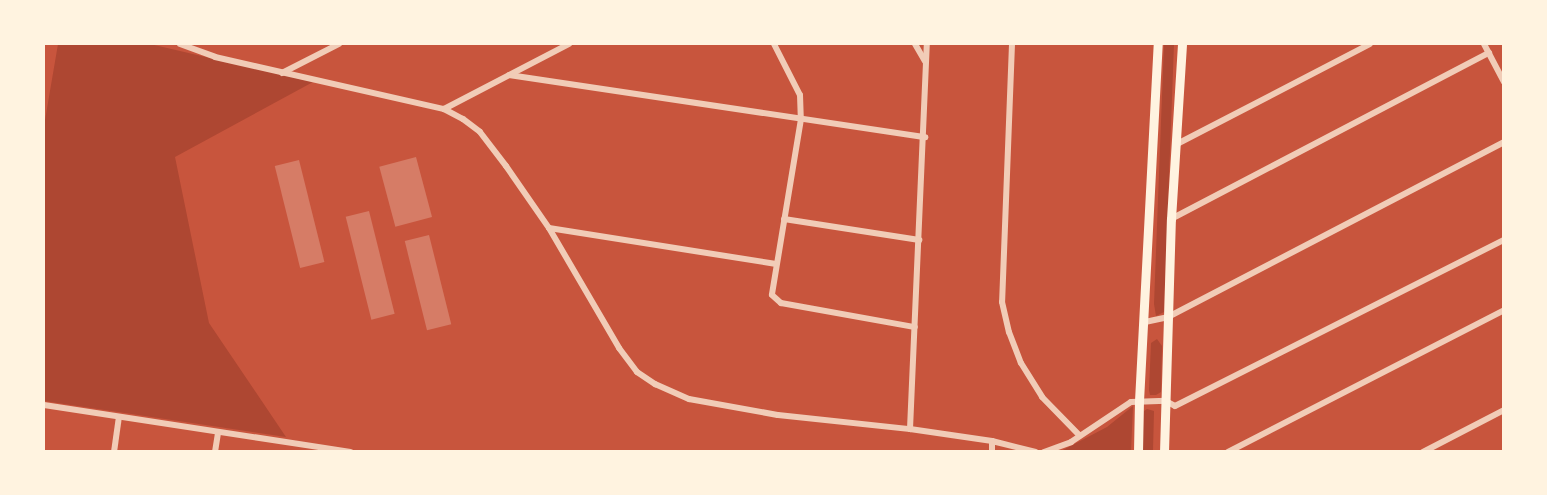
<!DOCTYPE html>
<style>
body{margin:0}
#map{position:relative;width:1547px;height:495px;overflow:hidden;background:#c8553d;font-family:Quicksand,sans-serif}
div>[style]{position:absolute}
.green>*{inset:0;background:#ae4732}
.building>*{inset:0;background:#d67c66;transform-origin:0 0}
.minor>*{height:6px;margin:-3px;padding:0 3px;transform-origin:3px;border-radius:3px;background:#f1ccb7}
.secondary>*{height:9px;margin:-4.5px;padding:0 4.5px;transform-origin:4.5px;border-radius:4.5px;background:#fff3e0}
span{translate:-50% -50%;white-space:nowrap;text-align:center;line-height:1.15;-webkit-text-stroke:4.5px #fff3e0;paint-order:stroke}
.frame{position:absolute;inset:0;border:45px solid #fff3e0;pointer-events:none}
</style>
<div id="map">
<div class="green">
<div style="clip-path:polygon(58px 44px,150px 44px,313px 82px,175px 157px,209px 323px,286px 437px,44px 401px,44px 126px)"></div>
<div style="clip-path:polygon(1164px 44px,1174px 44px,1164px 312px,1156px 316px,1154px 304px)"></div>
<div style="clip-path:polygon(1157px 339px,1162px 346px,1161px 392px,1156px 395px,1150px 395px,1149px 390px,1151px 343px)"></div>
<div style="clip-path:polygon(1133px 406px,1131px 451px,1061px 451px,1107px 427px)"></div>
<div style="clip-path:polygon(1147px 409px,1154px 411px,1153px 451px,1142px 452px,1144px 411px)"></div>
</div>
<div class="building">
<div style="left:416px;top:157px;width:62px;height:38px;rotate:75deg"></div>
<div style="left:299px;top:160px;width:105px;height:25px;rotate:76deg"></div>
<div style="left:369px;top:211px;width:106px;height:24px;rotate:76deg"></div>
<div style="left:429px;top:235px;width:92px;height:25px;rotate:76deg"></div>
</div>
<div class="minor">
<div style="left:180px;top:44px;width:37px;rotate:20deg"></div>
<div style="left:215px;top:57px;width:235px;rotate:12.8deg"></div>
<div style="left:444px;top:109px;width:21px;rotate:28deg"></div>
<div style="left:463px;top:119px;width:21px;rotate:37deg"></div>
<div style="left:480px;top:132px;width:43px;rotate:52.6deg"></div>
<div style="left:506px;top:166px;width:75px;rotate:55.3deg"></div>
<div style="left:549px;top:228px;width:139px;rotate:59.7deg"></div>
<div style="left:619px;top:348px;width:30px;rotate:53deg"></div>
<div style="left:637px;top:372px;width:22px;rotate:34deg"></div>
<div style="left:655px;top:384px;width:37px;rotate:24deg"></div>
<div style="left:689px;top:399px;width:90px;rotate:10.2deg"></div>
<div style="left:778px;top:415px;width:133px;rotate:6.1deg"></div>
<div style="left:910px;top:429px;width:83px;rotate:8.3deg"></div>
<div style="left:992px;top:441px;width:45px;rotate:14deg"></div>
<div style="left:774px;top:44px;width:57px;rotate:63deg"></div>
<div style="left:800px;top:95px;width:24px;rotate:88deg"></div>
<div style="left:801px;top:119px;width:178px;rotate:99.4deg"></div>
<div style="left:772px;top:295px;width:12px;rotate:42deg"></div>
<div style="left:781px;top:303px;width:136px;rotate:10.2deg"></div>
<div style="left:915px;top:44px;width:20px;rotate:60deg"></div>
<div style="left:1012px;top:44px;width:258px;rotate:92.2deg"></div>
<div style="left:1002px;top:302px;width:31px;rotate:77deg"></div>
<div style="left:1009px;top:332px;width:33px;rotate:69deg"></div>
<div style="left:1021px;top:363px;width:40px;rotate:58deg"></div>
<div style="left:1042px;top:397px;width:54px;rotate:45.7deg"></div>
<div style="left:1484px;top:44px;width:43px;rotate:62.2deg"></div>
<div style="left:282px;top:73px;width:64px;rotate:-27deg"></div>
<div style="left:509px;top:75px;width:421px;rotate:8.5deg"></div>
<div style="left:444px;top:109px;width:141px;rotate:-27.5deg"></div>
<div style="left:1177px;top:144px;width:217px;rotate:-27.4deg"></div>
<div style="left:784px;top:219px;width:137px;rotate:8.8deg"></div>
<div style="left:1171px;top:219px;width:359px;rotate:-27.6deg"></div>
<div style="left:549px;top:228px;width:230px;rotate:9deg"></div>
<div style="left:1145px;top:322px;width:24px;rotate:-12deg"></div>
<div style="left:1168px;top:317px;width:379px;rotate:-27.5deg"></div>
<div style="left:44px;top:405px;width:310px;rotate:8.7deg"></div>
<div style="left:910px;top:429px;width:385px;rotate:-87.5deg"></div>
<div style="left:114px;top:452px;width:35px;rotate:-82deg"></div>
<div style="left:215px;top:452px;width:19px;rotate:-81deg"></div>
<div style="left:992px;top:452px;width:11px;rotate:-90deg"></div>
<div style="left:1044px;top:452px;width:29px;rotate:-20deg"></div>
<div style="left:1071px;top:442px;width:72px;rotate:-33.7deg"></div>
<div style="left:1131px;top:402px;width:35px;rotate:-2deg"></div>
<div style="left:1166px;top:401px;width:10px;rotate:29deg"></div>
<div style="left:1175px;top:406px;width:369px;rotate:-26.8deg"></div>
<div style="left:1228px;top:452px;width:310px;rotate:-27.2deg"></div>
<div style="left:1423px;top:452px;width:91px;rotate:-27.4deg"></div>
</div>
<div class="secondary">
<div style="left:1138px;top:452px;width:51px;rotate:-88.9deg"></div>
<div style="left:1139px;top:401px;width:358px;rotate:-87deg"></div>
<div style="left:1164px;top:452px;width:233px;rotate:-88.3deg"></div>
<div style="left:1171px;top:219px;width:175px;rotate:-86.4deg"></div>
</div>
<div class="frame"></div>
</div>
